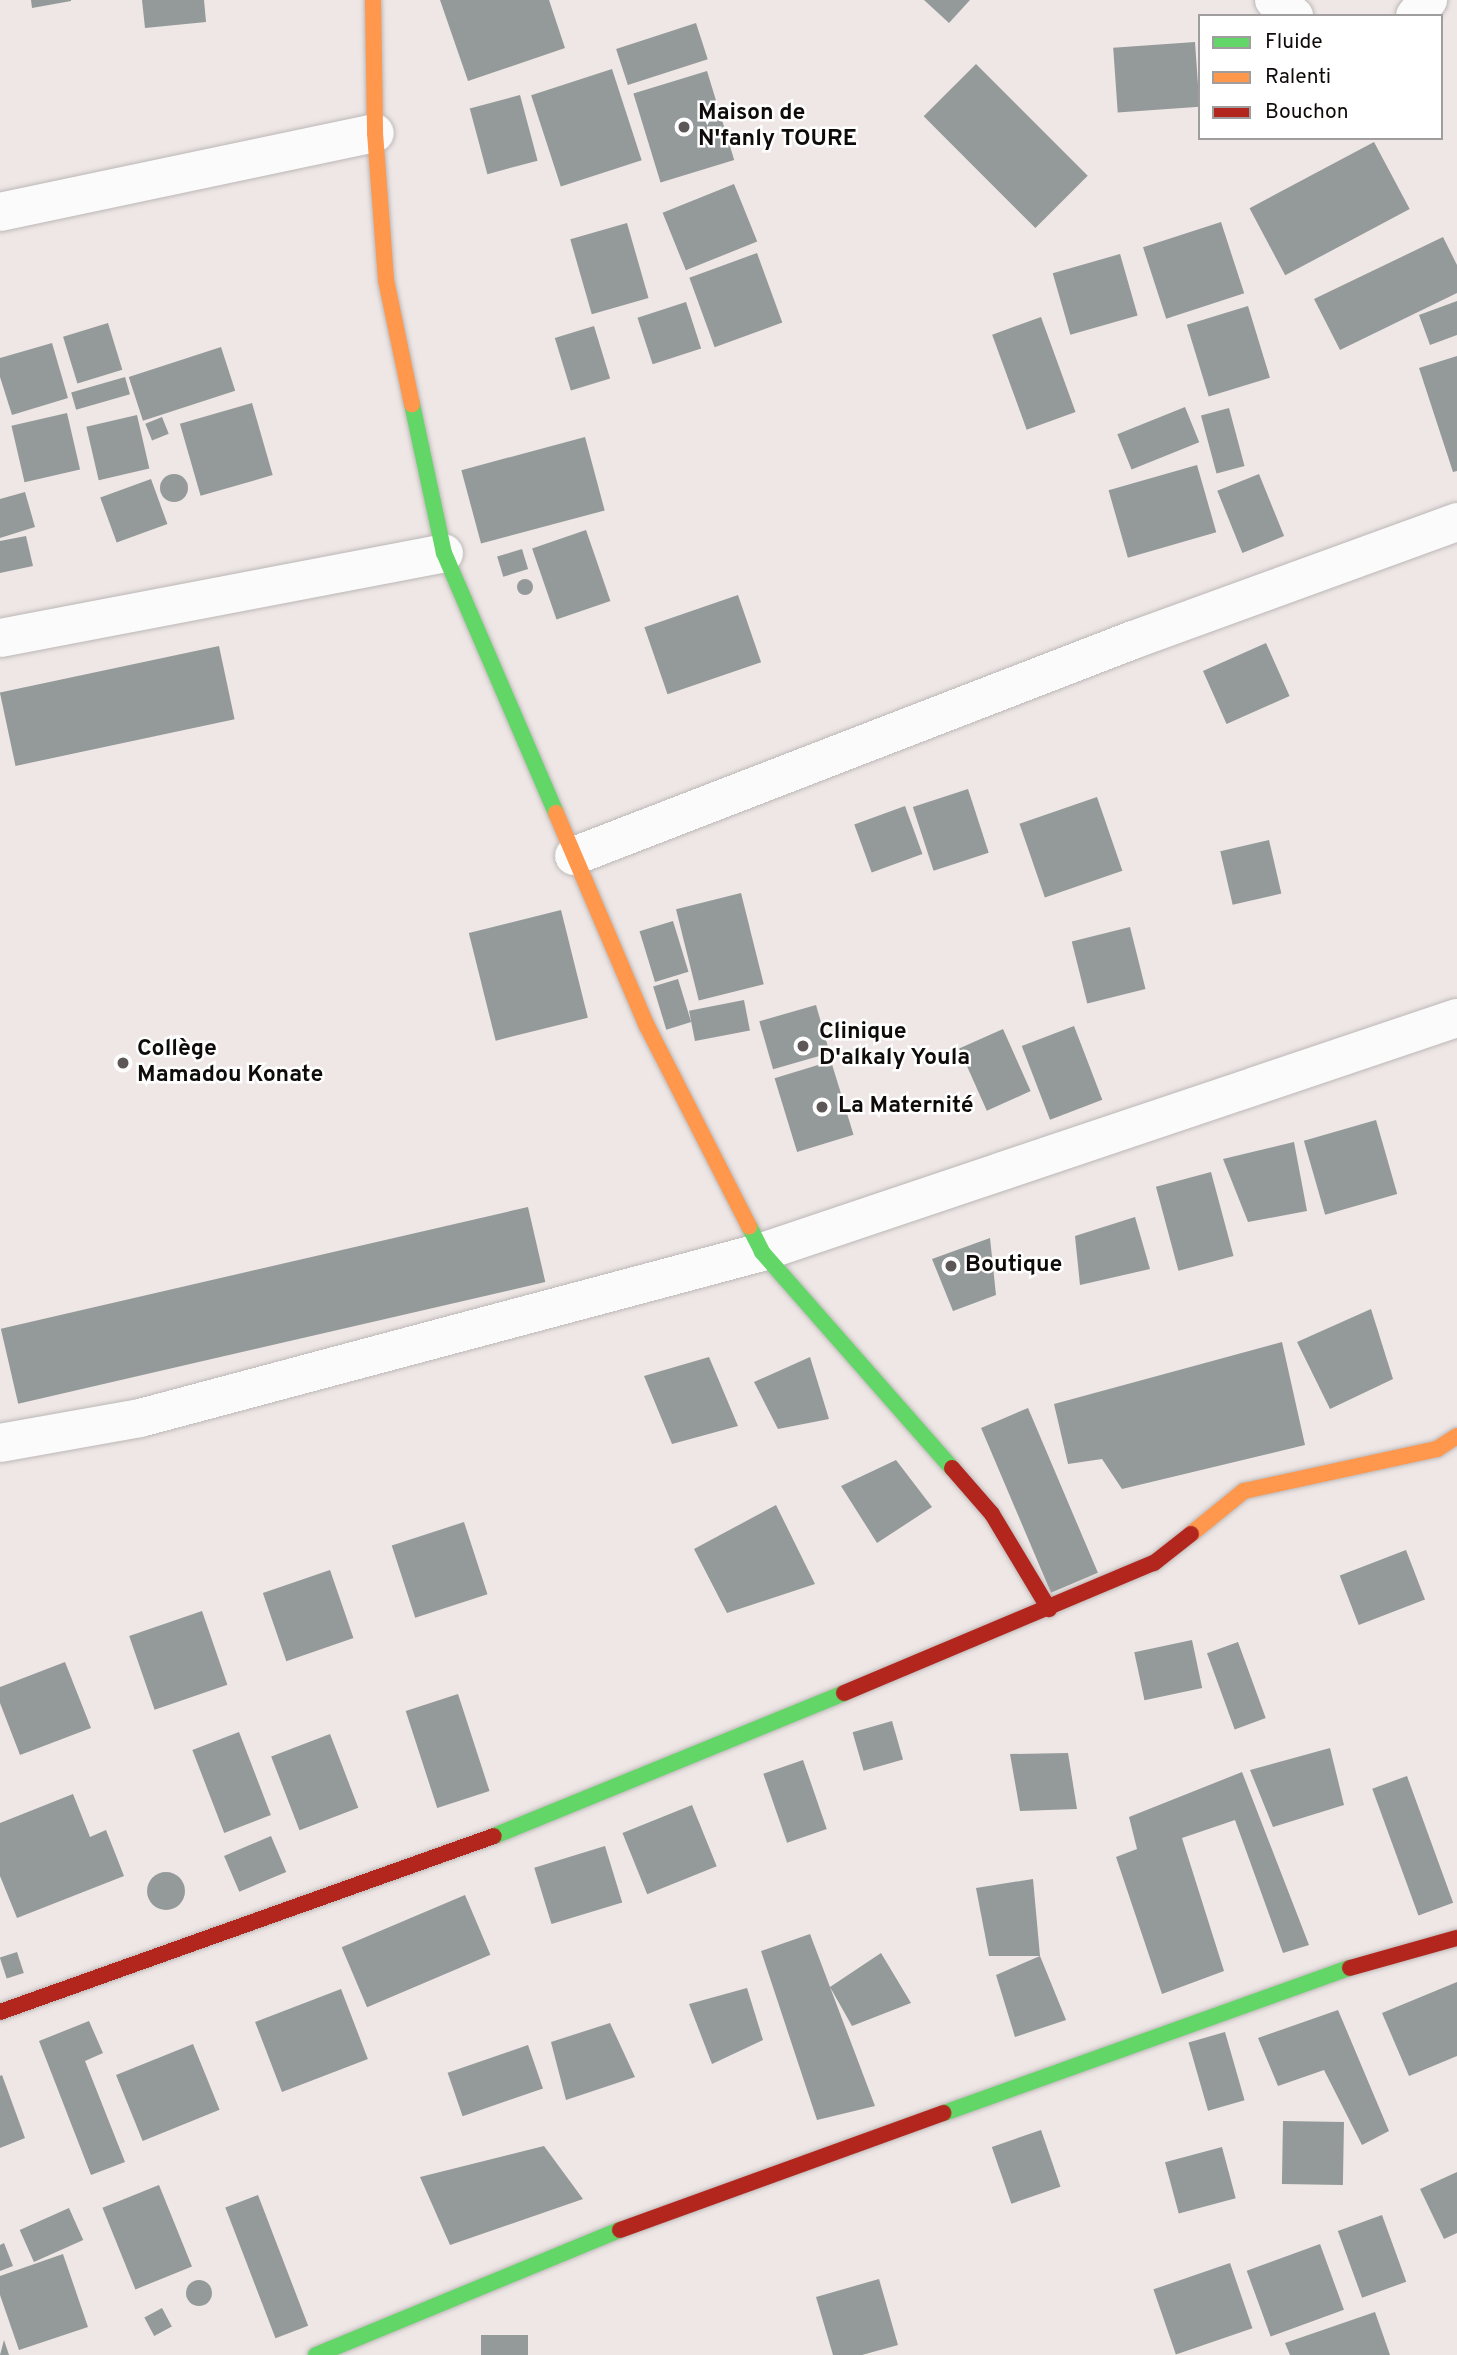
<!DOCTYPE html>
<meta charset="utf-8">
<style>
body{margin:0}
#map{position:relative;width:1457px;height:2355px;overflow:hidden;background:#eee7e6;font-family:Overpass,sans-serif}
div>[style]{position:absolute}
.building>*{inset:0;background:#949a99;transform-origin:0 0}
.round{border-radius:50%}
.roads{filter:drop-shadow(0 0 2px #bcb7b6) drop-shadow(0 0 2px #bcb7b6)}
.street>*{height:38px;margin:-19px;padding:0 19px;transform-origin:19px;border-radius:19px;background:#fcfbfb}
.fast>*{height:16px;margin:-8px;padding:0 8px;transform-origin:8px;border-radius:8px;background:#63d668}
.slow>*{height:16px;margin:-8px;padding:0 8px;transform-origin:8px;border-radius:8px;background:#ff974d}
.jam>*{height:16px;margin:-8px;padding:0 8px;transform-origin:8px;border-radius:8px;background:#b3261e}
.dots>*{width:19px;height:19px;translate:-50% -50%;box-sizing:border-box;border:4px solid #fff;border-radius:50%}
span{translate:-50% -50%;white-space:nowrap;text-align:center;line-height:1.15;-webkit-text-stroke:5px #fff;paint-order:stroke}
.poi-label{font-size:23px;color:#0f0b0a;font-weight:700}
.left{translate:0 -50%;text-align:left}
.legend{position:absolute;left:1198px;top:14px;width:245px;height:126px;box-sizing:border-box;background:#fff;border:2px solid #9f9d9d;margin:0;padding:9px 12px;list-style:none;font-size:21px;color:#0f0b0a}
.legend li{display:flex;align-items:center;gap:14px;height:35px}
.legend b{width:35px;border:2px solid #9f9d9d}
</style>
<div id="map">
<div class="building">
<div style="clip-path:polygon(31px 0,71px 0,71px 1px,32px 8px)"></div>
<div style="clip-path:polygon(142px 0,204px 0,206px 22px,145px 28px)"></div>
<div style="clip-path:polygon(440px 0,549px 0,565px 48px,468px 81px)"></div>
<div style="clip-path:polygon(924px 0,970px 0,949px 23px)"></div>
<div style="left:696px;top:23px;width:38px;height:84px;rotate:72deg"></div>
<div style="left:1195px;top:42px;width:65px;height:82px;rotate:86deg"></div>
<div style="left:976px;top:64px;width:158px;height:74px;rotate:45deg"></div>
<div style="left:612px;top:69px;width:96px;height:85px;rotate:72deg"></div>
<div style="left:707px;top:71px;width:93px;height:77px;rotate:73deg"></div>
<div style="left:520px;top:95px;width:68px;height:52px;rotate:75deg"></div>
<div style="left:1374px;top:142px;width:76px;height:141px;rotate:62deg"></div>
<div style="left:734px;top:184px;width:62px;height:77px;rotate:68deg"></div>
<div style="left:1221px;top:222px;width:75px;height:82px;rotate:72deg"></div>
<div style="left:627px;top:223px;width:78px;height:59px;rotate:74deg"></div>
<div style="clip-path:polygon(1443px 237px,1457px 265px,1457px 293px,1340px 350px,1314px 299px)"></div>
<div style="left:757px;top:253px;width:74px;height:72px;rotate:70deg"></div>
<div style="left:1120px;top:254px;width:64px;height:70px;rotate:74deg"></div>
<div style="clip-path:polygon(1457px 301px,1457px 335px,1430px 345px,1419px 315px)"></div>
<div style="left:686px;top:302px;width:49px;height:51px;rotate:72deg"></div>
<div style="left:1248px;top:306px;width:75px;height:64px;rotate:73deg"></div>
<div style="left:1041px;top:317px;width:101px;height:52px;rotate:70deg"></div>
<div style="left:108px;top:323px;width:49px;height:47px;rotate:73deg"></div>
<div style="left:594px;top:326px;width:55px;height:41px;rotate:73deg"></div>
<div style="clip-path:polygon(52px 343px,68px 398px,12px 415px,0 377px,0 358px)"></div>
<div style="left:221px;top:347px;width:46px;height:97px;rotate:72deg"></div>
<div style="clip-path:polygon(1457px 356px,1457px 471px,1453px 472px,1419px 368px)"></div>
<div style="left:125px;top:377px;width:18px;height:56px;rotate:74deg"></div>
<div style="left:252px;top:403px;width:75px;height:75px;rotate:74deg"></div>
<div style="left:1185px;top:407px;width:38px;height:73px;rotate:68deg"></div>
<div style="left:1229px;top:408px;width:60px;height:29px;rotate:75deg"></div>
<div style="left:67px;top:413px;width:58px;height:57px;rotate:77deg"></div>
<div style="left:137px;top:415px;width:55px;height:52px;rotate:77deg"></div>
<div style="left:162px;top:417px;width:18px;height:18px;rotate:68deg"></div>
<div style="left:585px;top:437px;width:76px;height:128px;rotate:75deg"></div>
<div style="left:1197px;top:465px;width:70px;height:92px;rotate:74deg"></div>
<div class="round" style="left:160px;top:474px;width:28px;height:28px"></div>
<div style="left:1259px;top:474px;width:67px;height:45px;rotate:68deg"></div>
<div style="left:151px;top:479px;width:48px;height:54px;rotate:70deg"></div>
<div style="clip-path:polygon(25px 492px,35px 527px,0 538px,0 499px)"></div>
<div style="left:586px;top:530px;width:75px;height:57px;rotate:71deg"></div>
<div style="clip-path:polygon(26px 536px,33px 566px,0 573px,0 541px)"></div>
<div style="left:522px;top:549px;width:21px;height:26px;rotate:73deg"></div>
<div class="round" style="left:517px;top:579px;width:16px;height:16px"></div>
<div style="left:738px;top:595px;width:71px;height:99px;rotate:71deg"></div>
<div style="left:1266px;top:643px;width:58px;height:69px;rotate:66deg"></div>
<div style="left:219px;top:646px;width:75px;height:224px;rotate:78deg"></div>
<div style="left:968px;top:789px;width:67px;height:58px;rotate:72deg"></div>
<div style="left:1097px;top:797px;width:78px;height:82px;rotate:71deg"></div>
<div style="left:905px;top:806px;width:51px;height:54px;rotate:70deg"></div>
<div style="left:1269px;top:840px;width:55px;height:50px;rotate:77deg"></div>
<div style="left:741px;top:893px;width:94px;height:67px;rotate:76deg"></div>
<div style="left:561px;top:910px;width:111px;height:95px;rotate:76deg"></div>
<div style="left:673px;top:921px;width:53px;height:35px;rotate:73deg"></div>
<div style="left:1130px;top:927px;width:64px;height:60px;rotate:76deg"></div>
<div style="left:678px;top:979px;width:45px;height:26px;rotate:73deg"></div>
<div style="left:744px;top:1000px;width:31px;height:56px;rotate:79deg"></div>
<div style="left:816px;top:1005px;width:50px;height:59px;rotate:74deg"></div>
<div style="left:1074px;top:1026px;width:79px;height:56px;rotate:69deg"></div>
<div style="left:1003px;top:1029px;width:68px;height:48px;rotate:66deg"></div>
<div style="left:831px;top:1061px;width:77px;height:59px;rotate:73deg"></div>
<div style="left:1376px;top:1120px;width:77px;height:75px;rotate:74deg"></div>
<div style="clip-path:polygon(1294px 1142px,1307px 1211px,1248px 1222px,1223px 1159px)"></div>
<div style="left:1211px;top:1172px;width:87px;height:57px;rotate:75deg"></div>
<div style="left:528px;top:1207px;width:77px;height:541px;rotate:77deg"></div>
<div style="clip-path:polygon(1135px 1217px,1150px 1269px,1080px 1285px,1075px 1236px)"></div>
<div style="clip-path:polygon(990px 1238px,996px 1295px,953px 1311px,932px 1259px)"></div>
<div style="clip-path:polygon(1371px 1309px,1393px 1379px,1330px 1409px,1297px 1342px)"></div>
<div style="clip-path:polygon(1282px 1342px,1305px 1445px,1122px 1489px,1102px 1459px,1068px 1464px,1054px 1404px)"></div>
<div style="clip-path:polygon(709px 1357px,738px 1426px,672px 1444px,644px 1376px)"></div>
<div style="clip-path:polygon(810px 1357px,829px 1419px,778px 1429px,754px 1382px)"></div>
<div style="left:1028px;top:1408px;width:179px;height:51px;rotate:67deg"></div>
<div style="clip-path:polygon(896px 1460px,932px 1507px,877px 1543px,841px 1486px)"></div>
<div style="clip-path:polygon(776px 1505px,815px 1584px,727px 1613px,694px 1549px)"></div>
<div style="left:464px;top:1522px;width:76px;height:76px;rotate:72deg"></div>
<div style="left:1406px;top:1550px;width:53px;height:71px;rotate:69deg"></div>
<div style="left:330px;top:1570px;width:72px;height:71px;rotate:71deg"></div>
<div style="left:202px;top:1611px;width:78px;height:77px;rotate:71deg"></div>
<div style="left:1192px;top:1640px;width:49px;height:59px;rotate:78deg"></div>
<div style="left:1238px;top:1642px;width:81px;height:33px;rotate:70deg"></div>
<div style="clip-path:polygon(65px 1662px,91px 1728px,20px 1755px,0 1703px,0 1687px)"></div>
<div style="left:458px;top:1694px;width:102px;height:55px;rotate:72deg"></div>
<div style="left:892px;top:1721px;width:40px;height:41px;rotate:74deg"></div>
<div style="left:239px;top:1732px;width:89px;height:50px;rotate:69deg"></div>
<div style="left:330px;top:1734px;width:79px;height:63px;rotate:69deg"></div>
<div style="clip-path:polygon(1330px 1748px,1344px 1805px,1273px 1827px,1250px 1770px)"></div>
<div style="clip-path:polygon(1068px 1753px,1077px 1809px,1020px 1811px,1010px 1754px)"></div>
<div style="left:803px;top:1760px;width:73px;height:42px;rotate:71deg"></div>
<div style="clip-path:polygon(1242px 1772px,1309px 1945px,1283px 1953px,1235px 1820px,1182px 1838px,1224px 1971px,1162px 1994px,1116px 1857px,1137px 1849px,1129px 1817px)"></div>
<div style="left:1407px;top:1776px;width:135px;height:37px;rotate:70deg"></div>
<div style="clip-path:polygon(73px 1794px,90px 1837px,106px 1830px,124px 1876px,17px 1918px,0 1876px,0 1823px)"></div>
<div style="left:692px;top:1805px;width:66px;height:75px;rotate:68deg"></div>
<div style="left:271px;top:1836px;width:39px;height:51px;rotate:67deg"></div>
<div style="left:605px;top:1846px;width:59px;height:74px;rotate:73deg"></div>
<div class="round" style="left:147px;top:1872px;width:38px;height:38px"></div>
<div style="clip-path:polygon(1033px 1879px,1040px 1956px,989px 1956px,976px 1888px)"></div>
<div style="left:465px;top:1895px;width:65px;height:134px;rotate:67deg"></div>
<div style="clip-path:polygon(810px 1934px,830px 1987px,881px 1953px,911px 2003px,852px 2026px,830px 1987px,875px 2106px,817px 2120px,761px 1951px)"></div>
<div style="left:17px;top:1952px;width:22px;height:18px;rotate:72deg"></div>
<div style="clip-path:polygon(1040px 1956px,1066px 2020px,1015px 2037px,996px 1975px)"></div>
<div style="clip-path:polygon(1457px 1982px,1457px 2056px,1409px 2076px,1382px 2013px)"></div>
<div style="clip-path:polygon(747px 1988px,763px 2040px,712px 2064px,689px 2004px)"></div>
<div style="left:341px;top:1989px;width:75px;height:92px;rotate:69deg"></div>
<div style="clip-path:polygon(1338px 2010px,1389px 2131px,1362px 2145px,1324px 2070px,1278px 2086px,1258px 2038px)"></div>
<div style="clip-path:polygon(89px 2021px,103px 2053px,85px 2061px,125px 2162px,91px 2175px,39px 2041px)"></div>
<div style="clip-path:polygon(610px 2023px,635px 2077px,566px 2100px,551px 2042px)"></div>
<div style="left:1225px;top:2032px;width:71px;height:38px;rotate:74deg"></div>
<div style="left:193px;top:2044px;width:71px;height:83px;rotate:68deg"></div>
<div style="left:528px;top:2045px;width:46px;height:85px;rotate:71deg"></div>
<div style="clip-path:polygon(2px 2075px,25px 2138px,0 2148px,0 2076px)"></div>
<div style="left:1283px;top:2121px;width:61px;height:63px;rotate:1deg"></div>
<div style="left:1041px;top:2130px;width:60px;height:52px;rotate:71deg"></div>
<div style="clip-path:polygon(544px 2146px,583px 2199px,450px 2245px,420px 2177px)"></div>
<div style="left:1222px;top:2147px;width:53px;height:59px;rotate:75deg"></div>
<div style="clip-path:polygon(1457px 2172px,1457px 2233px,1444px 2239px,1420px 2189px)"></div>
<div style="left:159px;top:2185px;width:88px;height:61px;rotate:68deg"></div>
<div style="left:258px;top:2195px;width:140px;height:35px;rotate:69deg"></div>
<div style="left:69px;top:2208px;width:35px;height:54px;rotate:66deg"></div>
<div style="left:1382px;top:2215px;width:71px;height:47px;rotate:70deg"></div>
<div style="clip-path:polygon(4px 2243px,13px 2266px,0 2271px,0 2245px)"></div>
<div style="left:1320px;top:2244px;width:70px;height:78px;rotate:70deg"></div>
<div style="clip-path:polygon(63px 2254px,88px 2327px,19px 2350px,0 2295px,0 2276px)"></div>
<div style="left:1230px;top:2263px;width:69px;height:81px;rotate:71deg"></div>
<div style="clip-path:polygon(879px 2279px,898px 2345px,862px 2355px,833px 2355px,816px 2297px)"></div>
<div class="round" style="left:186px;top:2280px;width:26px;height:26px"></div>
<div style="left:162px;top:2308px;width:21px;height:20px;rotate:62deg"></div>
<div style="clip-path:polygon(1375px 2312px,1390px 2355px,1290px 2355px,1285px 2343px)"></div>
<div style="left:528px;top:2335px;width:20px;height:47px;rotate:90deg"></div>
<div style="clip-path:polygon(4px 2340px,9px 2355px,0 2355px)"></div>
</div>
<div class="roads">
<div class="street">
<div style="left:1274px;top:0;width:26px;rotate:39deg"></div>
<div style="left:1415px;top:16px;width:21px;rotate:-51deg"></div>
<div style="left:0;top:212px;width:383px;rotate:-11.9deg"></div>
<div style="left:0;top:638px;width:452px;rotate:-10.8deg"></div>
<div style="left:574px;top:856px;width:599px;rotate:-21.13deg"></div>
<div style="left:1133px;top:640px;width:345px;rotate:-20deg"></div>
<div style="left:0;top:1443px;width:142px;rotate:-10.1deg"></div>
<div style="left:140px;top:1418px;width:644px;rotate:-14.94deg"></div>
<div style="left:762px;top:1252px;width:733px;rotate:-18.61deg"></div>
</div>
<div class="fast">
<div style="left:412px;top:404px;width:152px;rotate:77.9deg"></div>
<div style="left:444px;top:553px;width:283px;rotate:66.7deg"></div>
<div style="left:749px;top:1226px;width:29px;rotate:63deg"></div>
<div style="left:762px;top:1252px;width:288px;rotate:48.7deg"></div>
<div style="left:494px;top:1836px;width:378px;rotate:-22.2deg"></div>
<div style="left:944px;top:2113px;width:431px;rotate:-19.7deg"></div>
<div style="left:316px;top:2355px;width:329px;rotate:-22.4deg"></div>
</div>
<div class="slow">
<div style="left:373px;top:0;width:133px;rotate:89.1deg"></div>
<div style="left:375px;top:133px;width:147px;rotate:85.7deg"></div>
<div style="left:386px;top:280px;width:127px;rotate:78.2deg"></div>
<div style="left:556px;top:813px;width:232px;rotate:66.9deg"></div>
<div style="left:647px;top:1026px;width:225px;rotate:63deg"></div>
<div style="left:1191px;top:1534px;width:68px;rotate:-39.1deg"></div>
<div style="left:1244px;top:1491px;width:198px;rotate:-12.3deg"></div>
<div style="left:1437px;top:1449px;width:24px;rotate:-33deg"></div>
</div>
<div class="jam">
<div style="left:952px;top:1468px;width:61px;rotate:49deg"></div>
<div style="left:992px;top:1514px;width:111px;rotate:59deg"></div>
<div style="left:844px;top:1693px;width:336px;rotate:-22.8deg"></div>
<div style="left:1154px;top:1563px;width:47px;rotate:-38.1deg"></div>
<div style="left:1350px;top:1968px;width:111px;rotate:-15.7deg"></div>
<div style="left:0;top:2012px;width:524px;rotate:-19.61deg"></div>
<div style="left:620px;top:2230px;width:344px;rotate:-19.9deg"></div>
</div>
</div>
<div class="dots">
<div style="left:684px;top:127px;background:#5d5857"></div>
<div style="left:803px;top:1046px;background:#5d5857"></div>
<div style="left:123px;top:1063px;background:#5d5857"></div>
<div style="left:822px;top:1107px;background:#5d5857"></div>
<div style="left:951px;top:1266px;background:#5d5857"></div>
</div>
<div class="poi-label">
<span class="left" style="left:698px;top:127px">Maison de<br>N'fanly TOURE</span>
<span class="left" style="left:819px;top:1046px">Clinique<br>D'alkaly Youla</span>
<span class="left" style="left:137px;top:1063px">Collège<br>Mamadou Konate</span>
<span class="left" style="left:838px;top:1107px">La Maternité</span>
<span class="left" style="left:965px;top:1266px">Boutique</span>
</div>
<ul class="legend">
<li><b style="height:9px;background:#63d668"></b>Fluide</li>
<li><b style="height:9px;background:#ff974d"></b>Ralenti</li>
<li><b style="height:9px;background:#b3261e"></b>Bouchon</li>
</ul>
</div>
